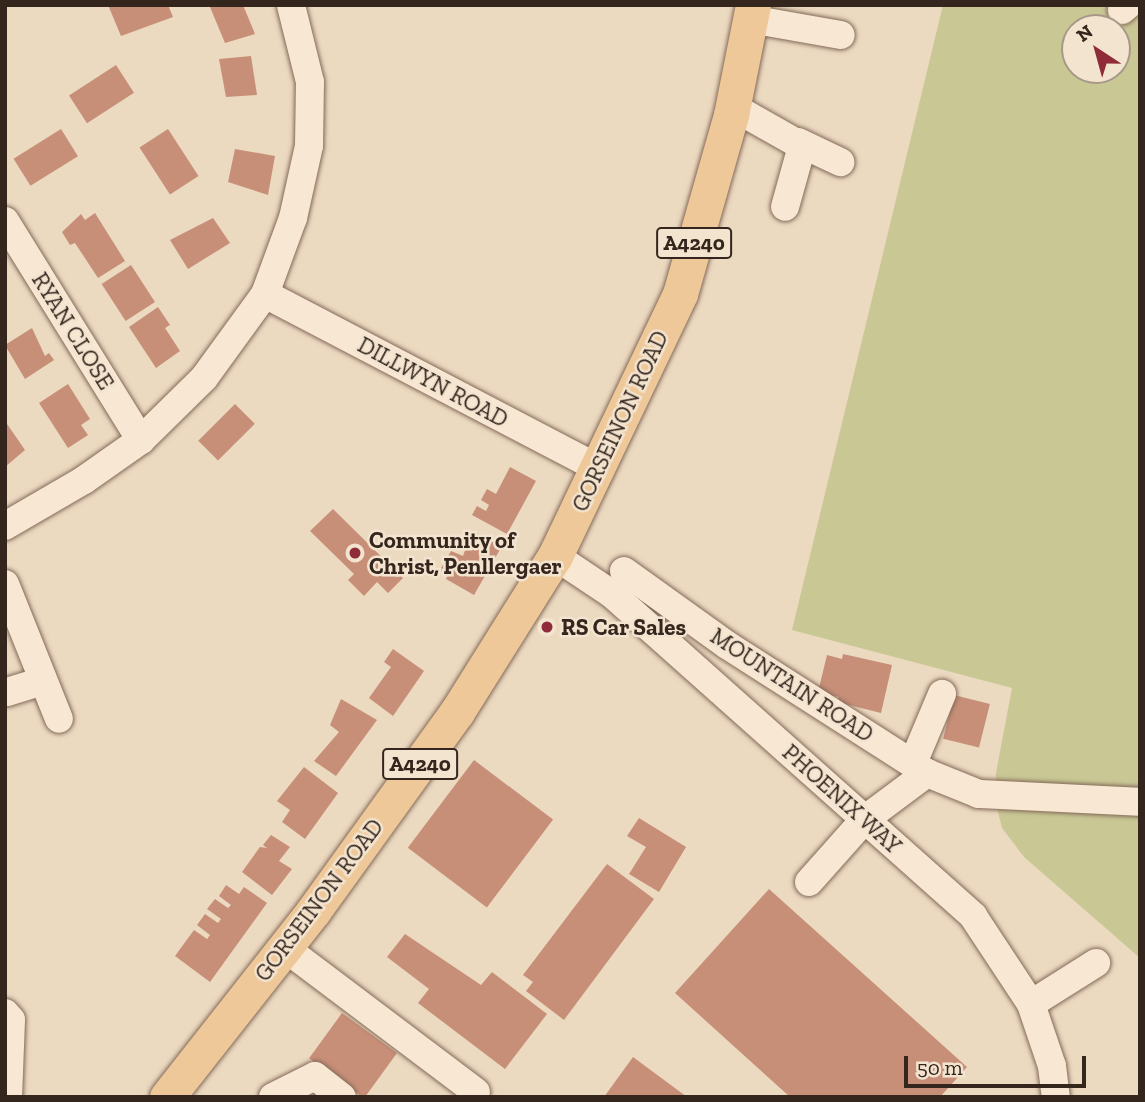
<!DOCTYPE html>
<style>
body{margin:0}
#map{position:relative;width:1145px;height:1102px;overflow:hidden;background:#ebd9c0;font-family:"Zilla Slab",serif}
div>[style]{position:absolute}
.green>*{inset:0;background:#c9c895}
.building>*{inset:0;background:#c88f78;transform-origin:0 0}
.roads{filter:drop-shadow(0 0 2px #846a59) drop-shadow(0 0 2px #846a59)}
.minor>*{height:28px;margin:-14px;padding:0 14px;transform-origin:14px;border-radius:14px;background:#f7e7d3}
.major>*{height:35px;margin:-17.5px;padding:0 17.5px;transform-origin:17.5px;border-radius:17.5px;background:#eec899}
.dots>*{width:19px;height:19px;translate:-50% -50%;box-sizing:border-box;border:4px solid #f3e4d0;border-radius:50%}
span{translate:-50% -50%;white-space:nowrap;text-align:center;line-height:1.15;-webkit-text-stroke:5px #f3e4d0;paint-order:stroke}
.shield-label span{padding:2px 5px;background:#f3e4d0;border:2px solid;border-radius:5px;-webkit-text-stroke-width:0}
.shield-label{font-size:21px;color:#34251d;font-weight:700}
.street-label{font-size:23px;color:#34251d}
.poi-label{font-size:23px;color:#34251d;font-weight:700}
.left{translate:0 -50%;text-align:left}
.frame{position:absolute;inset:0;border:7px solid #34251d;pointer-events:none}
.north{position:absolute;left:1061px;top:14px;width:70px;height:70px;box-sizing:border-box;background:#f3e4d0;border:2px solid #a79888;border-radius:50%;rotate:324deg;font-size:19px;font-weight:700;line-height:28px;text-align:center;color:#34251d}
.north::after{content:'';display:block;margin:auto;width:24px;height:32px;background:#902c3a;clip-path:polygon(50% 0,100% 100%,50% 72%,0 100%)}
.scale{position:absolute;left:904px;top:1056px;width:182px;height:32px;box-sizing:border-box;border:4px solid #34251d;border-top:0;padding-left:9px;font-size:21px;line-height:24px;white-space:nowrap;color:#34251d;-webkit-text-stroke:5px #f3e4d0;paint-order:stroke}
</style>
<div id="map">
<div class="green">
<div style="clip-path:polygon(evenodd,943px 5px,1140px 5px,1140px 958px,1024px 857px,1002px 828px,995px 800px,996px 773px,1012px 688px,792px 630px,943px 5px,1075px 28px,1117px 28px,1117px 70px,1075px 70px,1075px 28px)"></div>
</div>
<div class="building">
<div style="clip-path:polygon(108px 5px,168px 5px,173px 17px,121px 36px)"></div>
<div style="clip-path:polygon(243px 5px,255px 34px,225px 43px,210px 7px)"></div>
<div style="clip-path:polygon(251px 56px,257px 95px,226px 97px,219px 59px)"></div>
<div style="left:116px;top:65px;width:33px;height:56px;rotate:57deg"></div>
<div style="left:61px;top:129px;width:32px;height:56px;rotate:58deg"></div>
<div style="left:168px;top:129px;width:56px;height:34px;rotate:57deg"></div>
<div style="clip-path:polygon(235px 149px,275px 156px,268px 195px,228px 182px)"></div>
<div style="clip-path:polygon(95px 213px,125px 261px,98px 278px,75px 243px,70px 245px,62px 232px,81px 214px,85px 220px)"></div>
<div style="clip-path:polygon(213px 218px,230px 243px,188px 269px,170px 240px)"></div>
<div style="left:131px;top:265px;width:44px;height:35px;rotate:57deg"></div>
<div style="clip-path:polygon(158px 307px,170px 325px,165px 328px,180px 351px,156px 368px,129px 327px)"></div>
<div style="clip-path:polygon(32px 328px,45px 356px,49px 353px,54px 360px,25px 379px,5px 345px)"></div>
<div style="clip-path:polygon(68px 384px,90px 419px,81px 425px,88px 435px,68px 448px,39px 403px)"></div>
<div style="left:235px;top:404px;width:28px;height:52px;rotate:45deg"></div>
<div style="clip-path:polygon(5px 421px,25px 450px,5px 467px)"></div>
<div style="clip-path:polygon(510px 467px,536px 481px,507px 534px,472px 515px,477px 506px,486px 511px,489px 505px,481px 500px,487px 489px,496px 494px)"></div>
<div style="clip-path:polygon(333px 509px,403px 578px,388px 593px,377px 582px,364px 596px,348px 580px,354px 574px,310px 531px)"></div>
<div style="clip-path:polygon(472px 531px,502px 546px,474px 595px,446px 579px,448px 575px,440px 570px,451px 551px,463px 556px)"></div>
<div style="clip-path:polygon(393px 649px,424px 671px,393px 716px,369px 698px,391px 667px,384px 662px)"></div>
<div style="clip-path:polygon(843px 654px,892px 665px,881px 713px,837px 702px,839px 697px,818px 692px,827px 655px,842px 659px)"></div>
<div style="left:954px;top:695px;width:37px;height:45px;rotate:14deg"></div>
<div style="clip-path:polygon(341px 699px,377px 720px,336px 776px,314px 761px,339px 732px,330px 725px)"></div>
<div style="left:474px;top:760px;width:99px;height:110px;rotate:37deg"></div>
<div style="clip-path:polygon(304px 767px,338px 793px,305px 839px,282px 822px,290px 810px,277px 801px)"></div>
<div style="clip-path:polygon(639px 818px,686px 847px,659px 892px,629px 874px,646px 847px,627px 836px)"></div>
<div style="clip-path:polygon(271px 835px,290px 847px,279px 861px,292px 869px,272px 895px,242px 872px,260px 847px,267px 848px,263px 845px)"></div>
<div style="clip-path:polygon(607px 864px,654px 899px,564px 1020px,526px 991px,533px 982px,523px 975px)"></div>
<div style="clip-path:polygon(226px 885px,239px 894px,244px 887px,267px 903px,210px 982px,175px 956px,194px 930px,207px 939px,210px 935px,197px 925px,205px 914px,218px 923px,221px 919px,207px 909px,215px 899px,228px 908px,231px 905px,219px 896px)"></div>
<div style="clip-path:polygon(769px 889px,967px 1067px,940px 1097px,790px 1097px,675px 993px)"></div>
<div style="clip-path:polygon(405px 934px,481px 985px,492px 972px,547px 1014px,505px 1069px,418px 1003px,429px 989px,387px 957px)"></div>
<div style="left:342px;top:1013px;width:68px;height:56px;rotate:36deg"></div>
<div style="clip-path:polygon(633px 1057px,687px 1097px,604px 1097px)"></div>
</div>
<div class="roads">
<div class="minor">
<div style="left:1122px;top:10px;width:8px;rotate:-40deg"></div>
<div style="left:750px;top:19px;width:92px;rotate:10deg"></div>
<div style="left:733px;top:107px;width:79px;rotate:29.5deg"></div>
<div style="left:802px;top:146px;width:63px;rotate:105.6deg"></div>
<div style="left:798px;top:142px;width:47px;rotate:25.5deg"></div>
<div style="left:5px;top:221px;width:258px;rotate:58.2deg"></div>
<div style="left:265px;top:294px;width:378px;rotate:27.6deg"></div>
<div style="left:5px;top:526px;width:91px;rotate:-30.2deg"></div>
<div style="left:84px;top:480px;width:70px;rotate:-35.1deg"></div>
<div style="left:141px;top:440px;width:88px;rotate:-44.5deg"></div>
<div style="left:204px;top:378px;width:104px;rotate:-54deg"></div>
<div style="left:265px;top:294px;width:81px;rotate:-69.8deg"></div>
<div style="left:293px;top:218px;width:74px;rotate:-77.5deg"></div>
<div style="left:309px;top:146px;width:64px;rotate:-89.1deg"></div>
<div style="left:310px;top:82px;width:79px;rotate:-103.9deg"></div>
<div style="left:555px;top:556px;width:69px;rotate:33.7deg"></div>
<div style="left:612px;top:594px;width:484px;rotate:41.7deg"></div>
<div style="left:973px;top:916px;width:105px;rotate:56.6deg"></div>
<div style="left:1031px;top:1004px;width:65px;rotate:71.3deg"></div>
<div style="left:1052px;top:1066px;width:31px;rotate:83deg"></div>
<div style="left:624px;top:571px;width:127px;rotate:35.7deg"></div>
<div style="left:727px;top:645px;width:237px;rotate:32.6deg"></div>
<div style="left:927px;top:773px;width:56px;rotate:22deg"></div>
<div style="left:979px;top:794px;width:161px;rotate:2.8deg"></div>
<div style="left:5px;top:584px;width:145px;rotate:68.2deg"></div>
<div style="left:7px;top:692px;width:37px;rotate:-17deg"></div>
<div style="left:913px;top:763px;width:75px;rotate:-67.2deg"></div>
<div style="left:809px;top:882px;width:83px;rotate:-48.4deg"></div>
<div style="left:864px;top:820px;width:79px;rotate:-36.7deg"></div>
<div style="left:285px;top:948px;width:239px;rotate:37deg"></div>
<div style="left:1031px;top:1004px;width:77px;rotate:-32.2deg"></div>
<div style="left:5px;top:1013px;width:9px;rotate:49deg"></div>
<div style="left:11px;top:1020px;width:77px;rotate:92.2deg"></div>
<div style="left:273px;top:1097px;width:47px;rotate:-26.6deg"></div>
<div style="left:315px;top:1076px;width:34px;rotate:38deg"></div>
</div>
<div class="major">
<div style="left:167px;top:1097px;width:238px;rotate:-51.8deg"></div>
<div style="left:314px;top:910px;width:244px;rotate:-54.2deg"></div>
<div style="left:457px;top:712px;width:184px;rotate:-57.9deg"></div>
<div style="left:555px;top:556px;width:290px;rotate:-64.5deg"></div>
<div style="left:680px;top:294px;width:186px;rotate:-74.1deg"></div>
<div style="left:731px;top:115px;width:112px;rotate:-78.7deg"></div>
</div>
</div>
<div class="dots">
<div style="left:355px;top:553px;background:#902c3a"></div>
<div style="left:547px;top:627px;background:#902c3a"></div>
</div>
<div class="shield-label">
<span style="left:694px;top:243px">A4240</span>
<span style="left:420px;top:764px">A4240</span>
</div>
<div class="street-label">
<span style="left:73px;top:331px;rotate:58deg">RYAN CLOSE</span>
<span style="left:433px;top:382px;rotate:28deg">DILLWYN ROAD</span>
<span style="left:620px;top:421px;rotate:-65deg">GORSEINON ROAD</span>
<span style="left:792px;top:685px;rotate:33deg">MOUNTAIN ROAD</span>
<span style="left:842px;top:799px;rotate:42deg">PHOENIX WAY</span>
<span style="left:319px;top:900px;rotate:-53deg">GORSEINON ROAD</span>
</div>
<div class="poi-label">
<span class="left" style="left:369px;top:553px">Community of<br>Christ, Penllergaer</span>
<span class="left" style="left:561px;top:627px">RS Car Sales</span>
</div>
<div class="frame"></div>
<div class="north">N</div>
<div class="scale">50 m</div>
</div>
